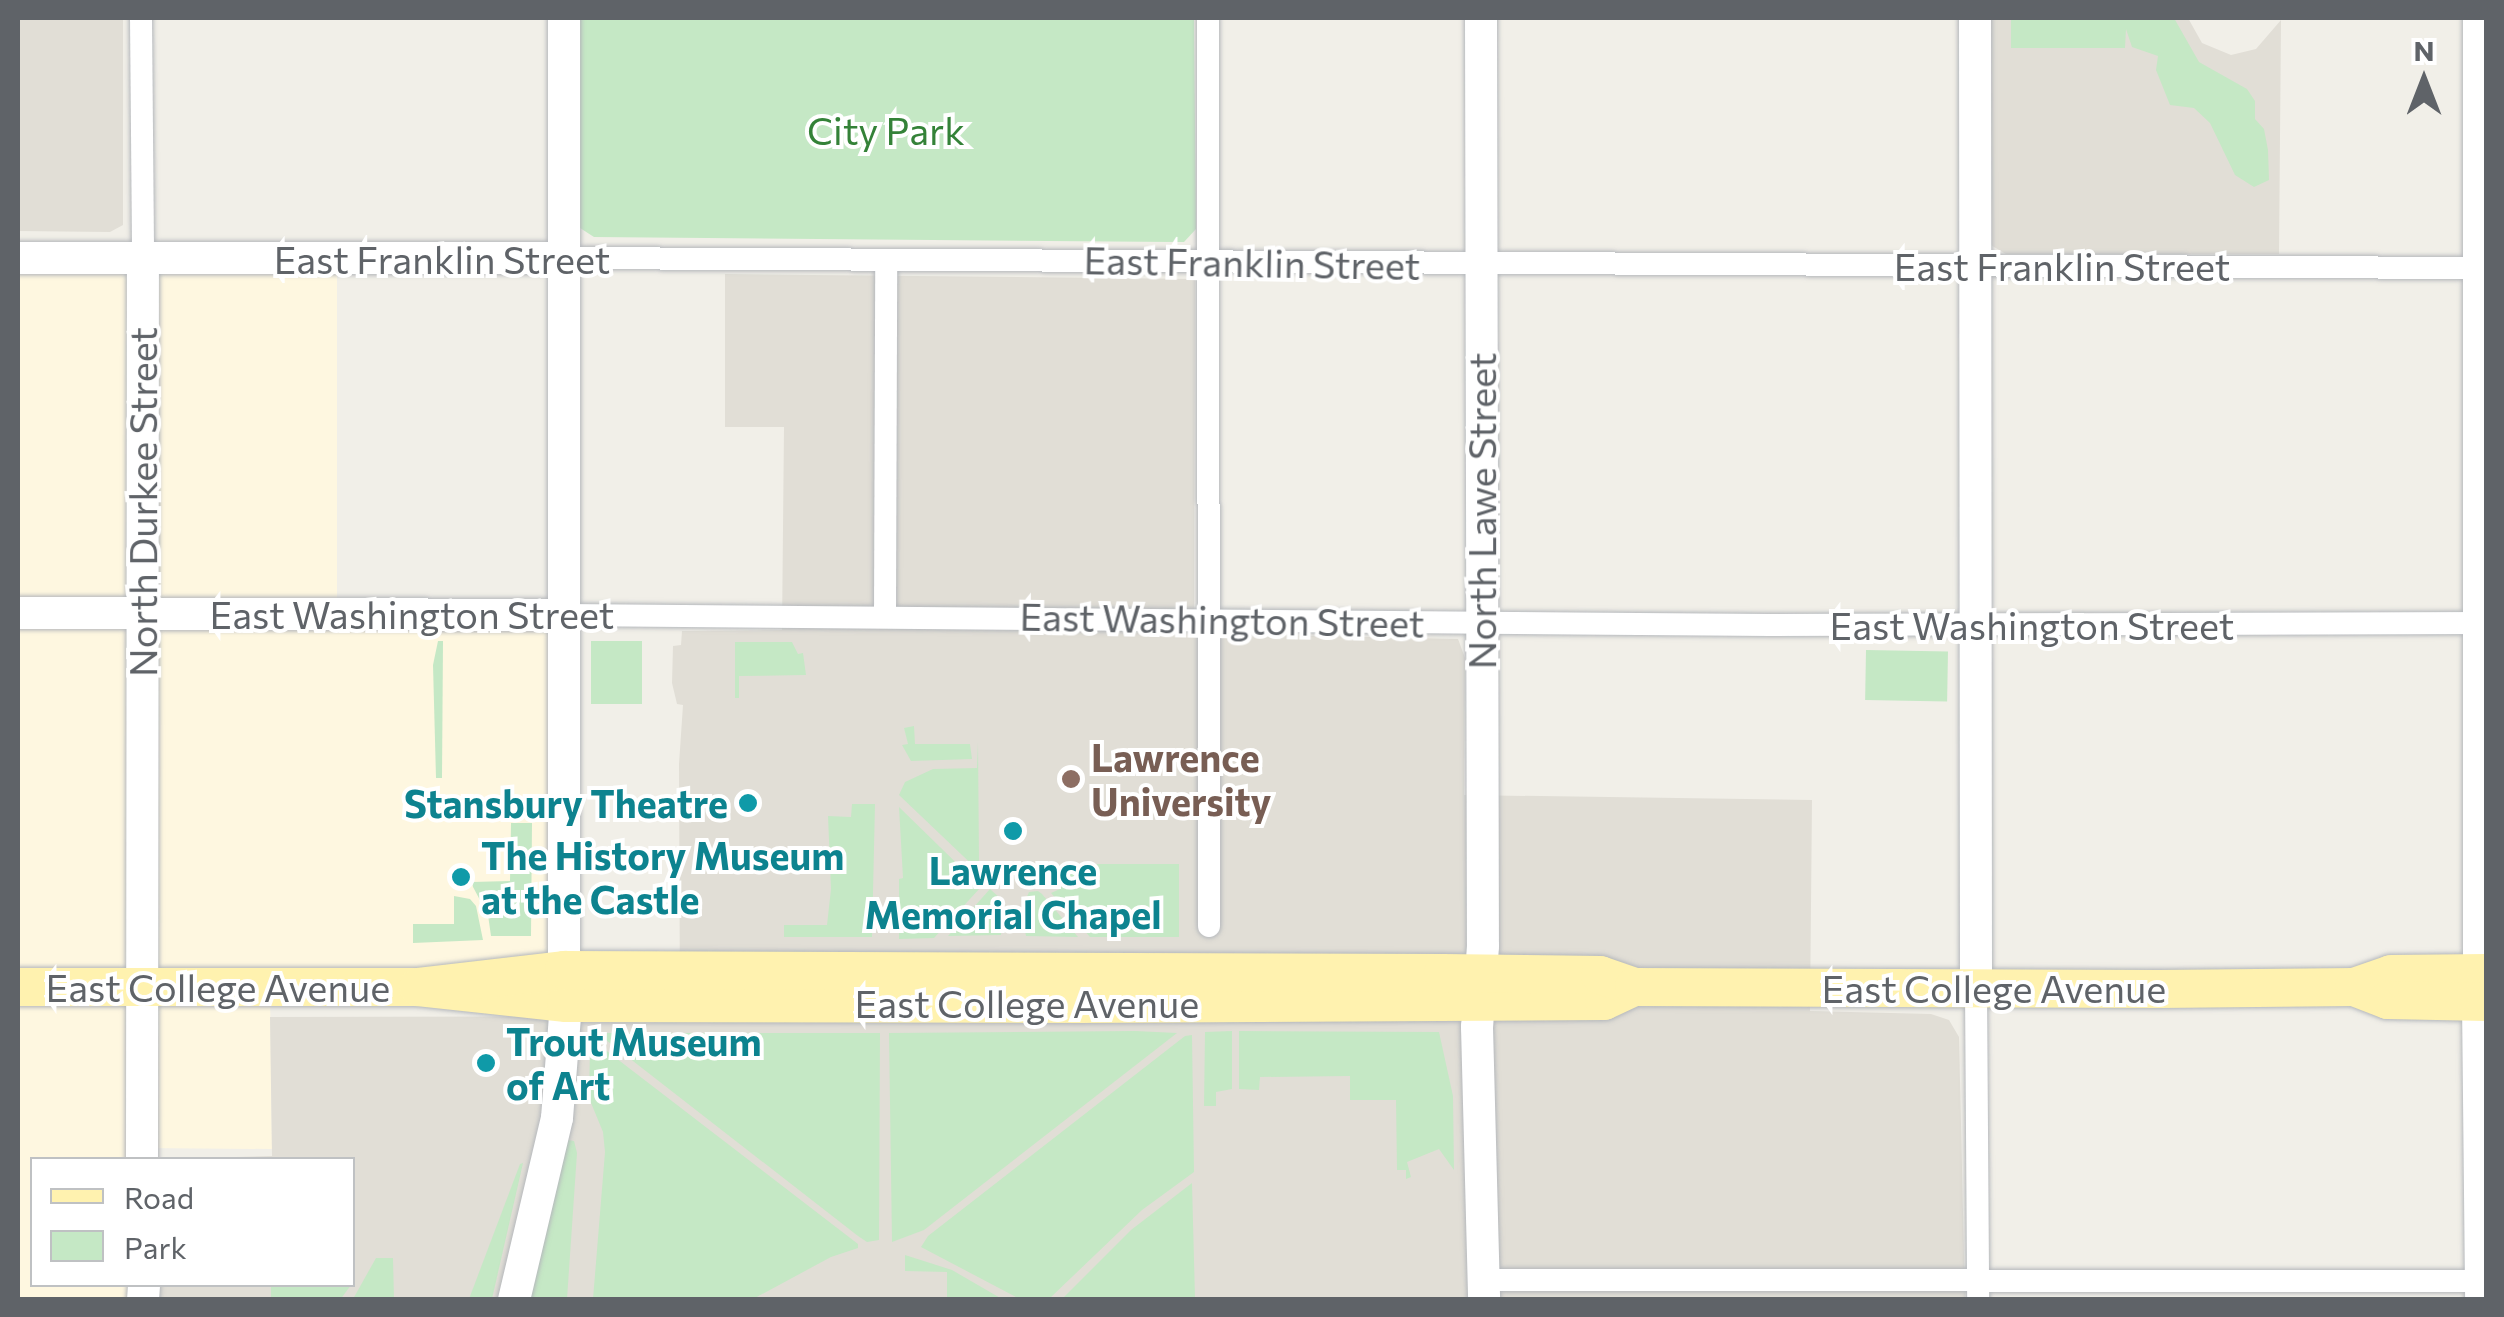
<!DOCTYPE html>
<style>
body{margin:0}
#map{position:relative;width:2504px;height:1317px;overflow:hidden;background:#f1efe8;font-family:Commissioner,sans-serif}
div>[style]{position:absolute}
.commercial>*{inset:0;background:#fef7e0}
.education>*{inset:0;background:#e1ded6}
.green>*{inset:0;background:#c5e8c5;transform-origin:0 0}
.roads{filter:drop-shadow(0 0 2px #b5b8bc) drop-shadow(0 0 2px #b5b8bc)}
.street>*{height:22px;margin:-11px;padding:0 11px;transform-origin:11px;border-radius:11px;background:#fff}
.secondary>*{height:32px;margin:-16px;padding:0 16px;transform-origin:16px;border-radius:16px;background:#fff}
.primary>*{height:38px;margin:-19px;padding:0 19px;transform-origin:19px;border-radius:19px;background:#fff2af}
.dots>*{width:28px;height:28px;translate:-50% -50%;box-sizing:border-box;border:5px solid #fff;border-radius:50%}
span{translate:-50% -50%;white-space:nowrap;text-align:center;line-height:1.15;-webkit-text-stroke:8px #fff;paint-order:stroke}
.park-label{font-size:38px;color:#348238}
.street-label{font-size:38px;color:#5f6368}
.education-label{font-size:38px;color:#785e54;font-weight:700}
.left{translate:0 -50%;text-align:left}
.culture-label{font-size:38px;color:#0d838f;font-weight:700}
.right{translate:-100% -50%;text-align:right}
.frame{position:absolute;inset:0;border:20px solid #5f6368;pointer-events:none}
.legend{position:absolute;left:30px;top:1157px;width:325px;height:130px;box-sizing:border-box;background:#fff;border:2px solid #bfc1c3;margin:0;padding:12px 18px;list-style:none;font-size:30px;color:#5f6368}
.legend li{display:flex;align-items:center;gap:20px;height:50px}
.legend b{width:50px;border:2px solid #bfc1c3}
.north{position:absolute;left:2374px;top:30px;width:100px;height:100px;-webkit-text-stroke:8px #fff;paint-order:stroke;rotate:0deg;font-size:28px;font-weight:700;line-height:40px;text-align:center;color:#5f6368}
.north::after{content:'';display:block;margin:auto;width:35px;height:45px;background:#5f6368;clip-path:polygon(50% 0,100% 100%,50% 72%,0 100%)}
</style>
<div id="map">
<div class="commercial">
<div style="clip-path:polygon(18px 258px,337px 260px,337px 615px,565px 615px,564px 970px,270px 988px,272px 1149px,142px 1148px,142px 1159px,32px 1160px,32px 1284px,144px 1285px,143px 1299px,18px 1299px)"></div>
</div>
<div class="education">
<div style="clip-path:polygon(18px 18px,123px 18px,123px 225px,110px 232px,18px 231px)"></div>
<div style="clip-path:polygon(1989px 18px,2188px 18px,2202px 43px,2231px 55px,2256px 49px,2281px 20px,2279px 254px,2006px 254px,1989px 244px)"></div>
<div style="clip-path:polygon(725px 274px,1195px 279px,1194px 633px,1458px 639px,1465px 658px,1464px 795px,1812px 800px,1810px 1011px,1931px 1014px,1949px 1020px,1959px 1037px,1965px 1299px,159px 1299px,159px 1285px,352px 1284px,352px 1160px,158px 1159px,272px 1156px,270px 1017px,680px 1016px,679px 764px,683px 705px,677px 704px,672px 683px,673px 646px,681px 645px,682px 631px,782px 630px,784px 427px,725px 427px)"></div>
</div>
<div class="green">
<div style="clip-path:polygon(576px 18px,1194px 18px,1196px 229px,1184px 242px,1175px 242px,594px 237px,580px 228px)"></div>
<div style="clip-path:polygon(2011px 18px,2174px 18px,2199px 62px,2247px 89px,2255px 101px,2255px 119px,2264px 129px,2268px 150px,2269px 180px,2254px 187px,2235px 175px,2210px 123px,2194px 108px,2170px 105px,2156px 70px,2158px 56px,2132px 47px,2126px 29px,2125px 48px,2011px 48px)"></div>
<div style="clip-path:polygon(438px 641px,443px 641px,442px 778px,436px 778px,433px 665px)"></div>
<div style="left:591px;top:641px;width:51px;height:63px"></div>
<div style="clip-path:polygon(735px 642px,792px 642px,798px 654px,803px 653px,806px 675px,739px 676px,739px 698px,735px 698px)"></div>
<div style="left:1866px;top:650px;width:82px;height:50px;rotate:1deg"></div>
<div style="clip-path:polygon(914px 726px,915px 744px,970px 744px,972px 759px,911px 761px,902px 745px,908px 744px,904px 728px)"></div>
<div style="clip-path:polygon(978px 742px,979px 861px,984px 861px,983px 875px,899px 795px,905px 782px,933px 769px,977px 768px)"></div>
<div style="clip-path:polygon(852px 804px,875px 804px,872px 937px,784px 937px,784px 925px,827px 925px,831px 889px,828px 816px,851px 817px)"></div>
<div style="clip-path:polygon(899px 807px,981px 887px,934px 938px,899px 939px,899px 879px,903px 878px)"></div>
<div style="clip-path:polygon(511px 823px,532px 823px,531px 936px,491px 936px,488px 915px,473px 887px,472px 882px,510px 881px)"></div>
<div style="clip-path:polygon(1071px 864px,1179px 864px,1179px 937px,1090px 937px,1051px 893px,1060px 889px)"></div>
<div style="clip-path:polygon(990px 889px,1002px 900px,1001px 935px,948px 936px)"></div>
<div style="clip-path:polygon(1038px 891px,1042px 894px,1078px 937px,1026px 936px,1021px 910px,1029px 892px)"></div>
<div style="clip-path:polygon(454px 896px,470px 899px,476px 906px,483px 940px,413px 943px,413px 924px,454px 924px)"></div>
<div style="clip-path:polygon(1135px 1031px,1177px 1033px,924px 1230px,892px 1242px,889px 1033px)"></div>
<div style="clip-path:polygon(1232px 1031px,1232px 1089px,1216px 1092px,1216px 1106px,1204px 1106px,1205px 1032px)"></div>
<div style="clip-path:polygon(1239px 1031px,1439px 1032px,1453px 1096px,1454px 1170px,1439px 1149px,1407px 1162px,1411px 1177px,1406px 1179px,1406px 1170px,1397px 1170px,1396px 1100px,1350px 1100px,1350px 1076px,1260px 1077px,1259px 1090px,1239px 1089px)"></div>
<div style="clip-path:polygon(607px 1033px,880px 1033px,879px 1240px,867px 1242px,858px 1236px,606px 1040px)"></div>
<div style="clip-path:polygon(1192px 1035px,1194px 1172px,1142px 1210px,1050px 1298px,1016px 1297px,921px 1247px,928px 1236px,1185px 1036px)"></div>
<div style="clip-path:polygon(599px 1045px,858px 1244px,858px 1248px,831px 1257px,753px 1299px,593px 1299px,605px 1152px,603px 1132px,589px 1098px,590px 1049px)"></div>
<div style="clip-path:polygon(568px 1140px,574px 1141px,577px 1153px,567px 1299px,523px 1300px)"></div>
<div style="clip-path:polygon(523px 1163px,492px 1299px,469px 1299px,520px 1164px)"></div>
<div style="clip-path:polygon(1192px 1183px,1195px 1298px,1062px 1299px,1131px 1230px)"></div>
<div style="clip-path:polygon(905px 1255px,952px 1270px,1002px 1299px,947px 1299px,947px 1272px,905px 1271px)"></div>
<div style="clip-path:polygon(376px 1258px,393px 1258px,394px 1299px,353px 1299px)"></div>
<div style="clip-path:polygon(271px 1285px,271px 1284px,351px 1285px,340px 1300px,271px 1299px)"></div>
</div>
<div class="roads">
<div class="street">
<div style="left:141px;top:18px;width:240px;rotate:89.5deg"></div>
<div style="left:1208px;top:18px;width:908px;rotate:89.94deg"></div>
<div style="left:563px;top:258px;width:1923px;rotate:0.3deg"></div>
<div style="left:565px;top:615px;width:1206px;rotate:0.48deg"></div>
<div style="left:1771px;top:625px;width:715px;rotate:-0.16deg"></div>
<div style="left:885px;top:616px;width:356px;rotate:-89.8deg"></div>
<div style="left:2474px;top:973px;width:955px;rotate:-90deg"></div>
<div style="left:1976px;top:988px;width:312px;rotate:89.6deg"></div>
<div style="left:2473px;top:1002px;width:298px;rotate:89.4deg"></div>
<div style="left:1483px;top:1280px;width:1003px;rotate:0.06deg"></div>
</div>
<div class="secondary">
<div style="left:564px;top:18px;width:952px;rotate:90deg"></div>
<div style="left:1481px;top:18px;width:928px;rotate:89.88deg"></div>
<div style="left:1483px;top:946px;width:81px;rotate:94.2deg"></div>
<div style="left:1477px;top:1027px;width:273px;rotate:88.5deg"></div>
<div style="left:1975px;top:18px;width:970px;rotate:89.94deg"></div>
<div style="left:18px;top:258px;width:545px"></div>
<div style="left:18px;top:613px;width:547px;rotate:0.21deg"></div>
<div style="left:142px;top:1160px;width:902px;rotate:-89.94deg"></div>
<div style="left:143px;top:1300px;width:16px;rotate:-86deg"></div>
<div style="left:514px;top:1300px;width:187px;rotate:-76.7deg"></div>
<div style="left:557px;top:1118px;width:115px;rotate:-85.5deg"></div>
</div>
<div class="primary">
<div style="left:18px;top:987px;width:400px"></div>
<div style="left:418px;top:987px;width:149px;rotate:6.2deg"></div>
<div style="left:566px;top:1003px;width:513px;rotate:0.11deg"></div>
<div style="left:1079px;top:1004px;width:525px;rotate:-0.33deg"></div>
<div style="left:1604px;top:1001px;width:33px;rotate:-25deg"></div>
<div style="left:418px;top:987px;width:147px;rotate:-6.6deg"></div>
<div style="left:564px;top:970px;width:879px;rotate:0.2deg"></div>
<div style="left:1443px;top:973px;width:157px;rotate:0.7deg"></div>
<div style="left:1600px;top:975px;width:36px;rotate:19deg"></div>
<div style="left:1634px;top:987px;width:526px;rotate:0.22deg"></div>
<div style="left:2160px;top:989px;width:194px;rotate:-0.6deg"></div>
<div style="left:2354px;top:987px;width:39px;rotate:-19deg"></div>
<div style="left:2391px;top:974px;width:95px;rotate:-0.6deg"></div>
<div style="left:2354px;top:987px;width:36px;rotate:21deg"></div>
<div style="left:2388px;top:1000px;width:98px;rotate:1.2deg"></div>
</div>
</div>
<div class="dots">
<div style="left:1071px;top:779px;background:#8d6e63"></div>
<div style="left:748px;top:803px;background:#0f9aa8"></div>
<div style="left:1013px;top:831px;background:#0f9aa8"></div>
<div style="left:461px;top:877px;background:#0f9aa8"></div>
<div style="left:486px;top:1063px;background:#0f9aa8"></div>
</div>
<div class="park-label">
<span style="left:886px;top:130px">City Park</span>
</div>
<div class="street-label">
<span style="left:442px;top:259px">East Franklin Street</span>
<span style="left:1252px;top:262px;rotate:1deg">East Franklin Street</span>
<span style="left:2062px;top:266px">East Franklin Street</span>
<span style="left:142px;top:502px;rotate:-90deg">North Durkee Street</span>
<span style="left:1481px;top:511px;rotate:-90deg">North Lawe Street</span>
<span style="left:412px;top:614px">East Washington Street</span>
<span style="left:1222px;top:619px;rotate:1deg">East Washington Street</span>
<span style="left:2032px;top:625px">East Washington Street</span>
<span style="left:218px;top:987px">East College Avenue</span>
<span style="left:1994px;top:988px">East College Avenue</span>
<span style="left:1027px;top:1003px">East College Avenue</span>
</div>
<div class="education-label">
<span class="left" style="left:1091px;top:779px">Lawrence<br>University</span>
</div>
<div class="culture-label">
<span class="right" style="left:728px;top:803px">Stansbury Theatre</span>
<span class="left" style="left:481px;top:877px">The History Museum<br>at the Castle</span>
<span style="left:1013px;top:892px">Lawrence<br>Memorial Chapel</span>
<span class="left" style="left:506px;top:1063px">Trout Museum<br>of Art</span>
</div>
<div class="frame"></div>
<ul class="legend">
<li><b style="height:12px;background:#fff2af"></b>Road</li>
<li><b style="height:28px;background:#c5e8c5"></b>Park</li>
</ul>
<div class="north">N</div>
</div>
